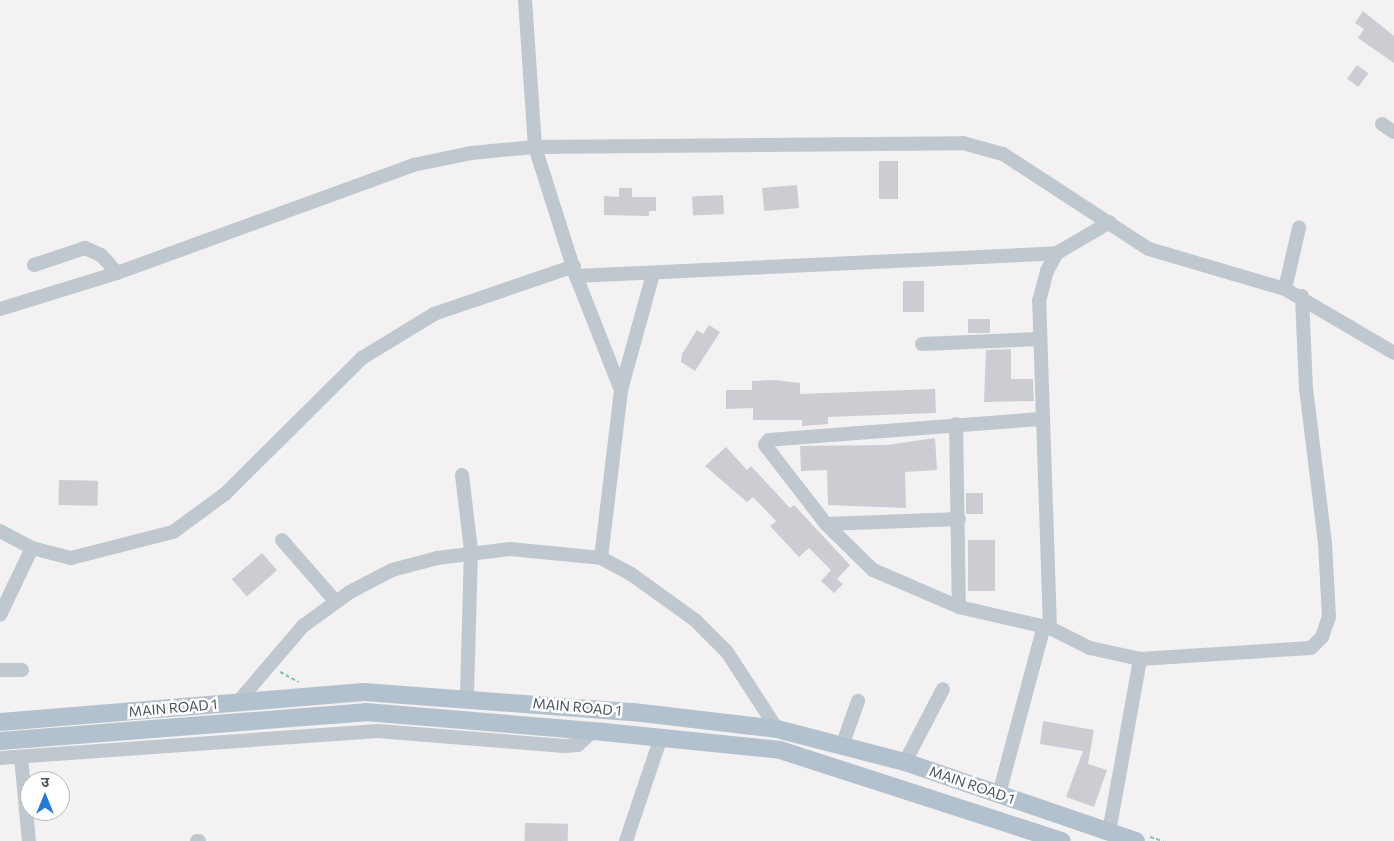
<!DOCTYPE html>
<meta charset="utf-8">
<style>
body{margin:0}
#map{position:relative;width:1394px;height:841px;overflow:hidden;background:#f3f1f1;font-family:Commissioner,"Noto Sans Devanagari",sans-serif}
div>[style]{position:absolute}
.building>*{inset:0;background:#cbcdd3;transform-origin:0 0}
.path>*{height:2px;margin-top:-1px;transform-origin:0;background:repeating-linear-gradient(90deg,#7ccaa1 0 4px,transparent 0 6.5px)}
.minor>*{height:14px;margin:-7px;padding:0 7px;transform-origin:7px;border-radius:7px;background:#bfc8ce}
.major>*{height:18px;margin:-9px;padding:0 9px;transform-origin:9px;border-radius:9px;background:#b2c1cd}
span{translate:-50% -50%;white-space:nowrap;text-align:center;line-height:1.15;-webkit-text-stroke:5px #fff;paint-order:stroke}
.street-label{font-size:14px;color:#49545d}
.north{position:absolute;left:20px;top:771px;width:50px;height:50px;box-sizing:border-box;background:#fff;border:1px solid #b6bbbe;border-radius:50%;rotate:0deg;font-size:14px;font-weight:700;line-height:20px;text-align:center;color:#49545d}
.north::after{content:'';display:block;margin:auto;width:18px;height:22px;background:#247ada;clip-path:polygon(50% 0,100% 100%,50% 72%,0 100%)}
</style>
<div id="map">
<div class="building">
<div style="clip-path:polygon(1363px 11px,1394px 36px,1394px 63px,1358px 38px,1364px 29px,1355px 23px)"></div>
<div style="left:1357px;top:65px;width:14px;height:17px;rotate:36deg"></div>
<div style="left:879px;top:161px;width:19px;height:38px"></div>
<div style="left:797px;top:185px;width:23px;height:35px;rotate:85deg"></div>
<div style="clip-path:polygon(619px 188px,632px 188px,632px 197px,656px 197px,656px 211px,649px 211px,649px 216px,604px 215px,604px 196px,619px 197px)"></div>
<div style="left:723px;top:195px;width:19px;height:31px;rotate:87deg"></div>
<div style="left:903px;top:281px;width:21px;height:31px"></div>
<div style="left:968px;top:319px;width:22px;height:14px"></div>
<div style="clip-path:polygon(709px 325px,720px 332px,695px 371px,681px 362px,682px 354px,697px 330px,703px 334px)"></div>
<div style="clip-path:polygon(1011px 349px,1011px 379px,1033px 379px,1034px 401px,984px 402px,986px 350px)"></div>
<div style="clip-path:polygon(773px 380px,800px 383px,800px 394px,935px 389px,936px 413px,828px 417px,828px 424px,802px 426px,802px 420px,753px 420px,753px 408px,726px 409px,726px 390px,752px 390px,752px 381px)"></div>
<div style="clip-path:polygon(935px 438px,937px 470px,905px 472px,906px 508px,828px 505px,827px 470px,801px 471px,800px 446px,887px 445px)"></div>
<div style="clip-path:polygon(726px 447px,747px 470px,751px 466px,790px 508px,794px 505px,850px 565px,837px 579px,843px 584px,834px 593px,821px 581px,831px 570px,809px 548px,799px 557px,770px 526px,776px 521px,753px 497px,747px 502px,705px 466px)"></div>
<div style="left:59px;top:480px;width:39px;height:25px;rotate:1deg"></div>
<div style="left:983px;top:493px;width:21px;height:17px;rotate:90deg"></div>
<div style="left:968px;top:540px;width:27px;height:51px"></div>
<div style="left:262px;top:553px;width:23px;height:40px;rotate:49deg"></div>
<div style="clip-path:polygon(1043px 721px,1094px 730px,1088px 764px,1107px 770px,1094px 807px,1066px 797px,1083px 751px,1040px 744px)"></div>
<div style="left:525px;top:823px;width:43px;height:18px;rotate:1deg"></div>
</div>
<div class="path">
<div style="left:280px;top:672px;width:21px;rotate:28deg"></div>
<div style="left:1150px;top:837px;width:14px;rotate:17deg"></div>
</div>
<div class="minor">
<div style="left:525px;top:0;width:147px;rotate:86.1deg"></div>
<div style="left:535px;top:147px;width:135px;rotate:72.4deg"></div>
<div style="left:576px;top:276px;width:123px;rotate:68.5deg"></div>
<div style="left:1382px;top:124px;width:14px;rotate:34deg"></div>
<div style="left:34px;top:265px;width:54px;rotate:-18.4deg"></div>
<div style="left:85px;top:248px;width:17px;rotate:24deg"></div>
<div style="left:101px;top:255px;width:24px;rotate:48deg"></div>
<div style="left:576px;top:276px;width:482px;rotate:-2.7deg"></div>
<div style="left:1285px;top:289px;width:63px;rotate:-77.1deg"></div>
<div style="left:0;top:309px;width:122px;rotate:-17.1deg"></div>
<div style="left:117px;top:273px;width:315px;rotate:-20deg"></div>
<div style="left:413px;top:165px;width:59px;rotate:-11.7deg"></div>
<div style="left:471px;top:153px;width:64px;rotate:-5.4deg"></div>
<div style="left:535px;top:147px;width:428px;rotate:-0.5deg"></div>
<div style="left:963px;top:143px;width:41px;rotate:15.4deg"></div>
<div style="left:1003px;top:154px;width:174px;rotate:33.1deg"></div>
<div style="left:1149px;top:249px;width:142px;rotate:16.4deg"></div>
<div style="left:1285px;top:289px;width:126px;rotate:30.4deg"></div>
<div style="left:922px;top:344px;width:117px;rotate:-2.4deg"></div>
<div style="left:1040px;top:419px;width:272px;rotate:175.6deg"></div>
<div style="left:769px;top:440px;width:6px;rotate:129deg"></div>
<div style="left:765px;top:445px;width:100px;rotate:52.3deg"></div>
<div style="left:826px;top:524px;width:66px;rotate:44.4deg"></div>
<div style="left:873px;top:570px;width:94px;rotate:23.3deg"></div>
<div style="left:959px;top:607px;width:93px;rotate:13deg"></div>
<div style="left:1050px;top:628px;width:45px;rotate:26.6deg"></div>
<div style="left:1090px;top:648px;width:51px;rotate:12.4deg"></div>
<div style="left:1140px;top:659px;width:171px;rotate:-3.7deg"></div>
<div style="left:1311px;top:648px;width:16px;rotate:-45deg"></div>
<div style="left:1322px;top:637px;width:21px;rotate:-71deg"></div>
<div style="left:1329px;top:617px;width:74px;rotate:-93.1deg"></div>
<div style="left:1325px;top:543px;width:155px;rotate:-97deg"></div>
<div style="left:1306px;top:389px;width:93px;rotate:-92.5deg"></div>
<div style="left:956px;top:424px;width:183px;rotate:89.1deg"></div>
<div style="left:462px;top:475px;width:77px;rotate:83.2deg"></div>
<div style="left:471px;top:551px;width:146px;rotate:91.6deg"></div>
<div style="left:826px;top:524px;width:133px;rotate:-2.2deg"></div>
<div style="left:0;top:531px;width:36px;rotate:28deg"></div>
<div style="left:32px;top:548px;width:74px;rotate:115.5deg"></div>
<div style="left:282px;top:540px;width:82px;rotate:48.9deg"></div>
<div style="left:32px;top:548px;width:40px;rotate:14.4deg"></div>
<div style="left:71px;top:558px;width:105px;rotate:-14.3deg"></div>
<div style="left:173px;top:532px;width:64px;rotate:-36.2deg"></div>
<div style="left:225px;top:494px;width:193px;rotate:-44.8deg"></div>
<div style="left:362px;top:358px;width:84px;rotate:-31.4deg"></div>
<div style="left:434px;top:314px;width:148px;rotate:-18.9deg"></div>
<div style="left:601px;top:558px;width:169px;rotate:-83.2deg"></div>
<div style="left:621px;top:390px;width:120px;rotate:-74.6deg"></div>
<div style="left:1050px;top:628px;width:327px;rotate:-91.9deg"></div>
<div style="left:1039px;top:301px;width:31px;rotate:-75deg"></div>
<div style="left:1047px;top:271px;width:21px;rotate:-61deg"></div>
<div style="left:1057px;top:253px;width:61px;rotate:-30.3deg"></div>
<div style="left:0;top:670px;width:22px"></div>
<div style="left:238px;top:702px;width:100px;rotate:-49.5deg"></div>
<div style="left:303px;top:626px;width:58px;rotate:-35.9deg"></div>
<div style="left:350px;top:592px;width:47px;rotate:-27.6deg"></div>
<div style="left:392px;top:570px;width:47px;rotate:-14.9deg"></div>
<div style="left:437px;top:558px;width:74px;rotate:-7deg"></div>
<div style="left:510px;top:549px;width:91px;rotate:5.6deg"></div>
<div style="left:601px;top:558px;width:34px;rotate:28deg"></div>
<div style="left:631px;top:574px;width:79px;rotate:35.7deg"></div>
<div style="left:695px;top:620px;width:45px;rotate:45deg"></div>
<div style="left:727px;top:652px;width:92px;rotate:57deg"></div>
<div style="left:842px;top:746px;width:48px;rotate:-70.4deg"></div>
<div style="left:21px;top:757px;width:84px;rotate:84.6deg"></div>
<div style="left:0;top:758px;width:379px;rotate:-4.1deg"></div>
<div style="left:378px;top:731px;width:187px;rotate:4.6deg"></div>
<div style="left:564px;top:746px;width:14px;rotate:-4deg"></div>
<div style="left:578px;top:745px;width:21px;rotate:-43deg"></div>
<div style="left:905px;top:762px;width:82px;rotate:-62.5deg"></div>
<div style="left:999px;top:794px;width:174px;rotate:-75deg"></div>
<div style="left:1109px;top:832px;width:176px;rotate:-79.8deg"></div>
<div style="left:197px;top:841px;width:2px"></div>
<div style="left:626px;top:841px;width:110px;rotate:-71.4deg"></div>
</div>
<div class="major">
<div style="left:0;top:722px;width:365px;rotate:-4.7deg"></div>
<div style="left:364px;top:692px;width:270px;rotate:4.3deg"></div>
<div style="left:633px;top:712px;width:145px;rotate:6.7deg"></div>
<div style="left:777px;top:729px;width:132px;rotate:14.5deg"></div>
<div style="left:905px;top:762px;width:244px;rotate:18.9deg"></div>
<div style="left:0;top:741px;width:367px;rotate:-4.5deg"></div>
<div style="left:366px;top:712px;width:239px;rotate:4.8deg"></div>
<div style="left:604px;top:732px;width:177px;rotate:5.8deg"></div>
<div style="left:780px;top:750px;width:296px;rotate:17.9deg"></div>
</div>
<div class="street-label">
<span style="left:577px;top:707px;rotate:5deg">MAIN ROAD 1</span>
<span style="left:173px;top:708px;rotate:-5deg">MAIN ROAD 1</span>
<span style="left:972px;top:785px;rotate:19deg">MAIN ROAD 1</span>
</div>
<div class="north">उ</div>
</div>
